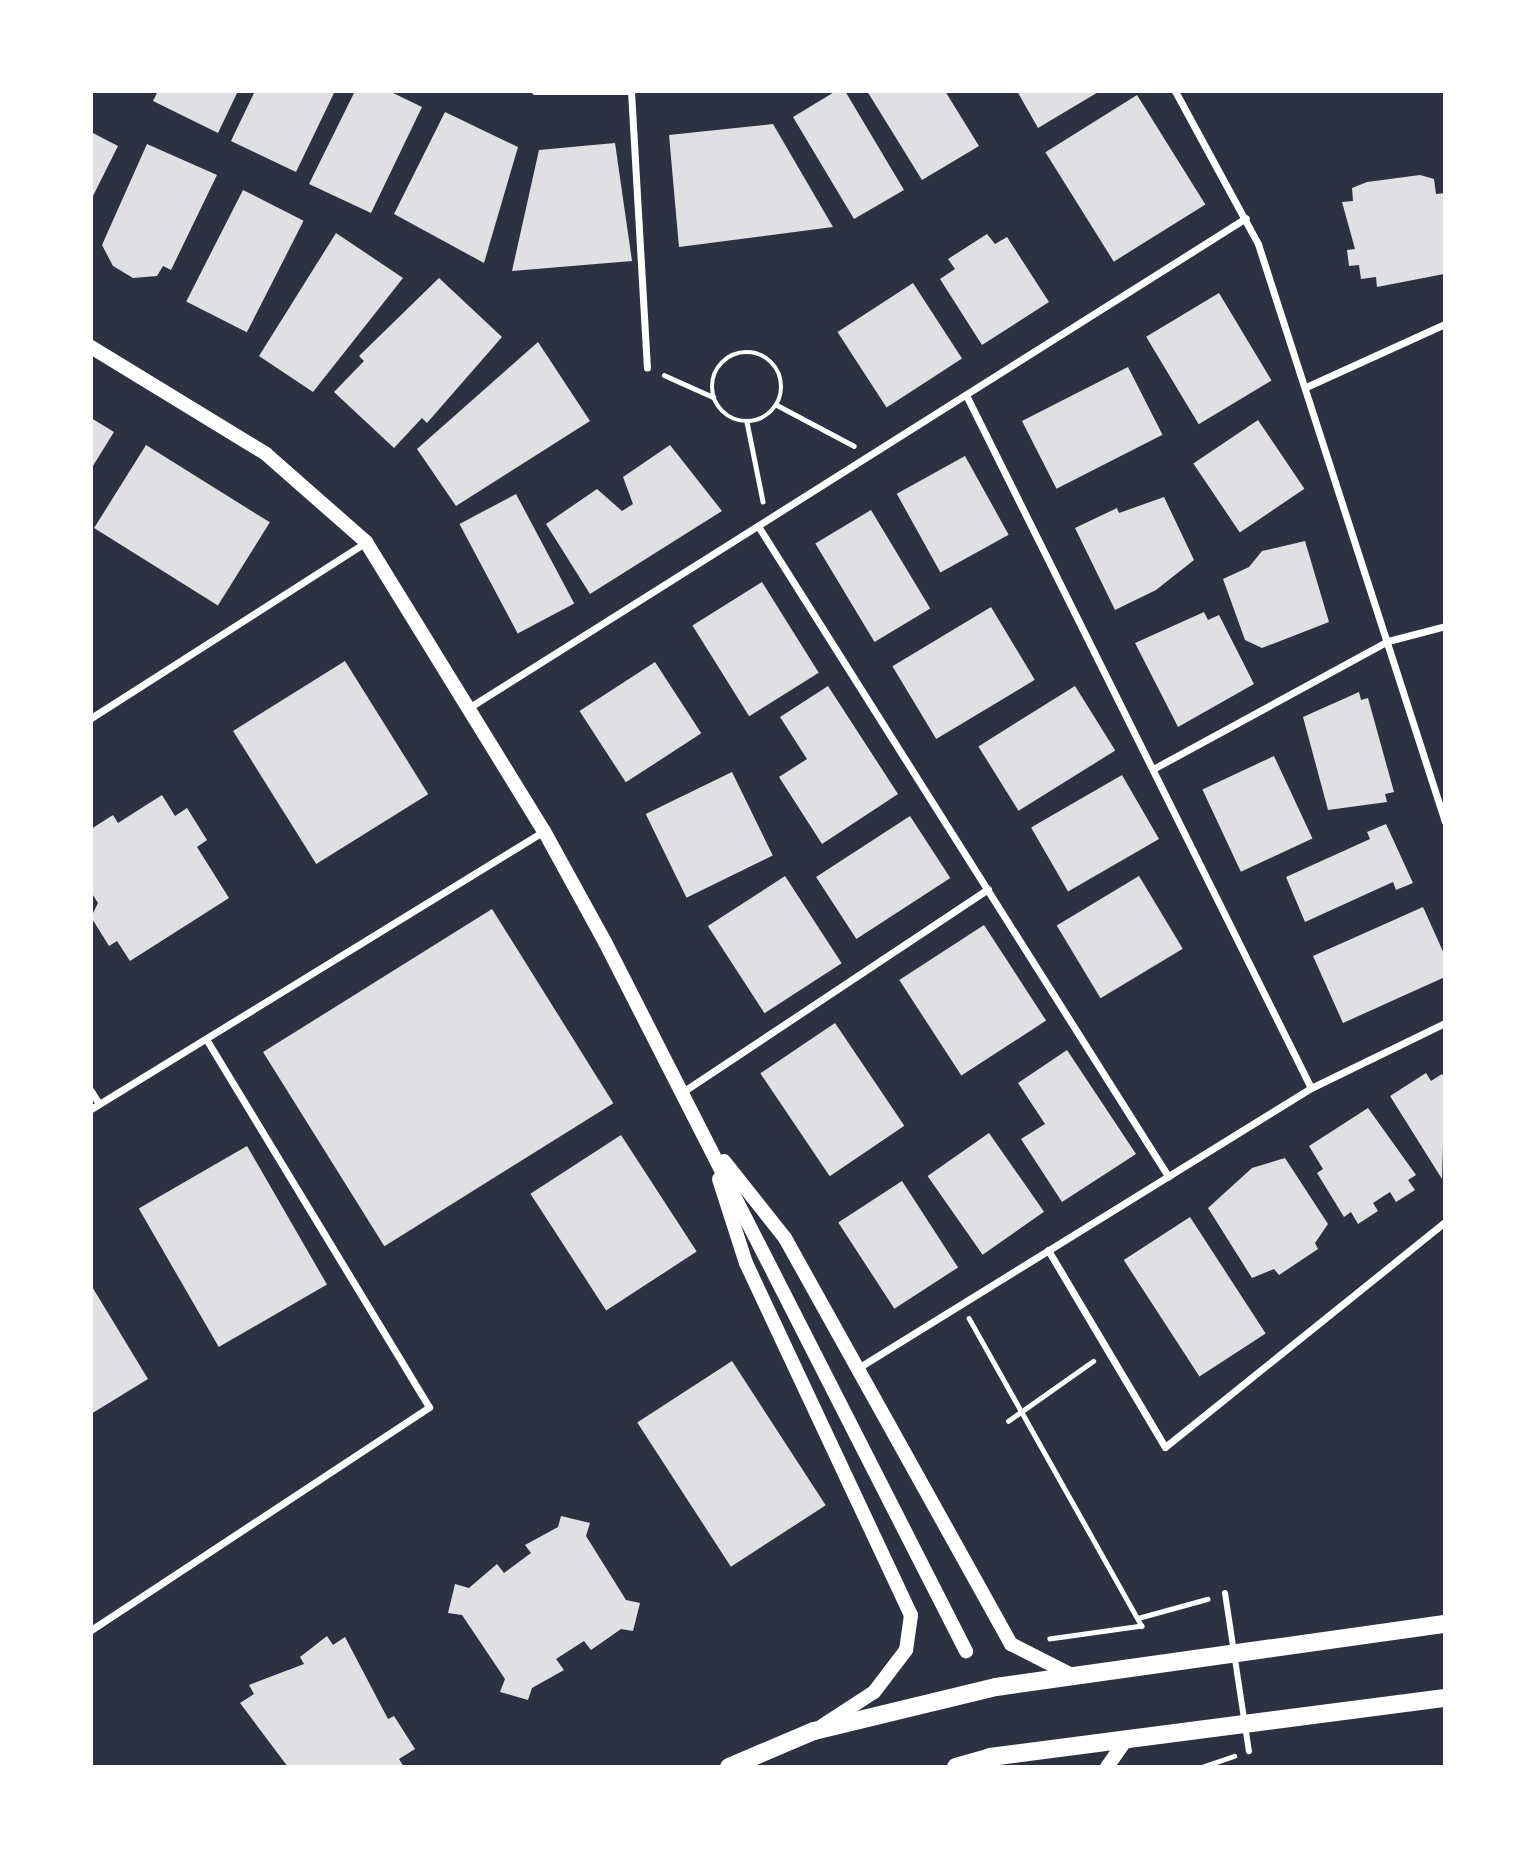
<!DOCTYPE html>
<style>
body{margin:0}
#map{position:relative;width:1536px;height:1858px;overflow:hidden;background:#2d3142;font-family:"Archivo Narrow",sans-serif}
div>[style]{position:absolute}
.building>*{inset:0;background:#e0e0e3;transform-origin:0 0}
.path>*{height:4.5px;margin:-2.25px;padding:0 2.25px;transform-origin:2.25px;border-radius:2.25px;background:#fff}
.path>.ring{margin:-2.25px;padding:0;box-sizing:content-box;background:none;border:4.5px solid #fff;border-radius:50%}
.pedestrian>*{height:6px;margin:-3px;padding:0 3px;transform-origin:3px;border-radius:3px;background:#fff}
.minor>*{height:7px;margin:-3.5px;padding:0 3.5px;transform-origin:3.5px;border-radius:3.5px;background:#fff}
.secondary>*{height:14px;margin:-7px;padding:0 7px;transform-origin:7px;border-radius:7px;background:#fff}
.primary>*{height:18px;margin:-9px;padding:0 9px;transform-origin:9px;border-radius:9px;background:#fff}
span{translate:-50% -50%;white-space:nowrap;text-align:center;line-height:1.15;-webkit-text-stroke:7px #fff;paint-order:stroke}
.frame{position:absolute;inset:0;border:93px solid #fff;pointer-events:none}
</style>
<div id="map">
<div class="building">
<div style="clip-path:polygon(158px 91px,238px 91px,218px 133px,153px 101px)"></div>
<div style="clip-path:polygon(255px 91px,335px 91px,296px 172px,231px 141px)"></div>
<div style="clip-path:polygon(355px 91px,389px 91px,422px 107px,371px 213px,309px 184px)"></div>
<div style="clip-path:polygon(836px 91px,845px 91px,904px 190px,854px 219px,793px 117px)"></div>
<div style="clip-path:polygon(867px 91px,945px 91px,979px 146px,922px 180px)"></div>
<div style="clip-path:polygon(1017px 91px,1100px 91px,1038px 128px)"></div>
<div style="left:1137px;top:95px;width:129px;height:108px;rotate:58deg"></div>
<div style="clip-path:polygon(445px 112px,518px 147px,484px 263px,394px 214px)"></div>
<div style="clip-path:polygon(773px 124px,833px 227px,679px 247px,669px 135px)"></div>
<div style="clip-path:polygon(91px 132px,118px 146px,91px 200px)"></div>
<div style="clip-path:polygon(615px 143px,632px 261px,512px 271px,539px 150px)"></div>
<div style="clip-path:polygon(147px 144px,217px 175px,171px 270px,163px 266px,157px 276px,133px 278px,113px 266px,102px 245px)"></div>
<div style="clip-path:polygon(1420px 175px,1434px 179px,1436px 194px,1445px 193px,1444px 274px,1377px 287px,1376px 277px,1361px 279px,1359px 265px,1349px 266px,1347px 250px,1355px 249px,1342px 202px,1353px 201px,1352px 188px,1367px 182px)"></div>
<div style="left:243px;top:190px;width:68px;height:125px;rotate:27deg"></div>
<div style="clip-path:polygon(336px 233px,403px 278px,313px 392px,259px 356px)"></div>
<div style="clip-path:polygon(987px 234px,995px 244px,1007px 237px,1049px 302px,982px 345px,940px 279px,955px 269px,948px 259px)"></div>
<div style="clip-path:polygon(439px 278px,502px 337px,427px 423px,422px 418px,394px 448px,334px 392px,364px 361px,359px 356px)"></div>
<div style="left:913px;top:283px;width:90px;height:90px;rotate:57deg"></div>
<div style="left:1219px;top:293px;width:102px;height:85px;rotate:59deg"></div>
<div style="clip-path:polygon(538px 342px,590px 421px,456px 506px,417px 449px)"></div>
<div style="left:1128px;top:367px;width:76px;height:119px;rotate:63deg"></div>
<div style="clip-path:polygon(91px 418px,114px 432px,91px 469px)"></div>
<div style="left:1258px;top:420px;width:83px;height:78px;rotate:56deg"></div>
<div style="left:146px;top:445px;width:146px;height:98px;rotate:32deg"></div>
<div style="clip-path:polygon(670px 445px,722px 511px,590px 594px,546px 524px,597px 489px,622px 511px,633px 504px,623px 477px)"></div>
<div style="left:965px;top:456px;width:90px;height:78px;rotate:61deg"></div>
<div style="left:516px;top:494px;width:124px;height:64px;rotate:62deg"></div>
<div style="clip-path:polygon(1164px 497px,1194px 560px,1156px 590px,1115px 610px,1075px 528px,1117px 508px,1119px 513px)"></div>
<div style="left:871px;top:510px;width:115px;height:65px;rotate:59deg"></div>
<div style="clip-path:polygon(1305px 541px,1329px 622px,1262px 648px,1245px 640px,1223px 579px,1249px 567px,1262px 551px)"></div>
<div style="left:762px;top:582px;width:107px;height:82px;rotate:58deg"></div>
<div style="left:991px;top:607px;width:85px;height:115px;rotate:59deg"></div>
<div style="clip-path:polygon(1204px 612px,1208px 620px,1219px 615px,1254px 684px,1178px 727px,1135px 643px)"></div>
<div style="left:345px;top:661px;width:157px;height:132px;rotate:58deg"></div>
<div style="left:655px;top:662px;width:85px;height:90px;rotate:57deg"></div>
<div style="clip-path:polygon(828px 686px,898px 794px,822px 844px,779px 777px,807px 759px,780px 717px)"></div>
<div style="left:1075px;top:686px;width:76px;height:114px;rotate:58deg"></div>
<div style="clip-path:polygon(1359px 692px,1361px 700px,1368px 698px,1394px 792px,1385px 794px,1387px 802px,1328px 810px,1303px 717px)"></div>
<div style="left:1274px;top:756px;width:91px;height:79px;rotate:65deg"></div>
<div style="left:732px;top:772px;width:93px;height:96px;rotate:64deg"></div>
<div style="left:1122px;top:775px;width:74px;height:105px;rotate:60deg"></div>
<div style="clip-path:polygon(162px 795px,175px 816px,187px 808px,207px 840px,197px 847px,229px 898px,130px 961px,117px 941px,109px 946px,91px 917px,98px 903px,91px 892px,91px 829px,113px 815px,118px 823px)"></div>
<div style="left:910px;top:816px;width:74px;height:112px;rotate:57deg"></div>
<div style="clip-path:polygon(1386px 824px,1413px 883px,1396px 890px,1393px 882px,1305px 922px,1286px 877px,1370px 839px,1367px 832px)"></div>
<div style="left:785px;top:876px;width:104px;height:92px;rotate:57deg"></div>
<div style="left:1139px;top:876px;width:85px;height:96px;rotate:59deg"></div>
<div style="clip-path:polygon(1423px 907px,1445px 956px,1445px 977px,1343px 1023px,1313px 956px)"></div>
<div style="left:492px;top:909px;width:229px;height:270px;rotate:58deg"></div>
<div style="left:984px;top:925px;width:114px;height:101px;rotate:57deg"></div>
<div style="left:835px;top:1023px;width:124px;height:90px;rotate:56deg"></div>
<div style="clip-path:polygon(1067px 1050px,1136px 1154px,1062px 1202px,1021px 1139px,1045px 1124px,1018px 1083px)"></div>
<div style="clip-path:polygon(1426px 1073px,1431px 1081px,1442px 1074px,1445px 1079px,1442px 1179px,1390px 1096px)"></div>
<div style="clip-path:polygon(1368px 1108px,1416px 1175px,1408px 1180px,1415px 1190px,1396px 1202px,1390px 1192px,1373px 1203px,1378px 1211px,1358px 1224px,1351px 1212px,1344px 1217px,1317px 1173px,1323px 1169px,1309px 1146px)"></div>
<div style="left:989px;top:1133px;width:96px;height:75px;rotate:55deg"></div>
<div style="left:621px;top:1135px;width:139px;height:108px;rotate:57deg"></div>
<div style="left:247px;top:1146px;width:160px;height:125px;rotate:60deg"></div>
<div style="clip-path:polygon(1285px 1158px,1328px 1224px,1315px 1243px,1318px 1249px,1279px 1275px,1274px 1269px,1252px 1278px,1208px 1208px,1252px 1168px)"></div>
<div style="left:902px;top:1181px;width:103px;height:76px;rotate:57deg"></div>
<div style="left:1190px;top:1217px;width:139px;height:79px;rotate:57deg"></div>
<div style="clip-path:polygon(91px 1285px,148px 1379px,91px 1414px)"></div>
<div style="left:732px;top:1361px;width:172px;height:113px;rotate:57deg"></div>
<div style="clip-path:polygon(561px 1516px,590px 1523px,586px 1536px,626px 1600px,640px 1603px,633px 1631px,621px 1629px,591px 1650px,584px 1641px,556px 1659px,564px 1670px,532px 1688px,528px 1700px,500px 1692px,505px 1679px,462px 1615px,448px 1613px,455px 1584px,469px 1588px,497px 1564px,504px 1573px,531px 1553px,525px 1545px,558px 1527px)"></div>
<div style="clip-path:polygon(327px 1636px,333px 1645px,345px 1637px,388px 1719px,394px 1716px,415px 1749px,399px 1759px,404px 1767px,288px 1767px,240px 1703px,254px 1694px,249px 1685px,304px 1664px,300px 1657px)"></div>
</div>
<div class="path">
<div class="ring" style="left:712px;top:352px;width:65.5px;height:65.5px"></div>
<div style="left:664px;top:375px;width:54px;rotate:24.2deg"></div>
<div style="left:777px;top:405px;width:87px;rotate:28deg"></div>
<div style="left:747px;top:422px;width:81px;rotate:78.6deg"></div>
<div style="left:969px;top:1318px;width:353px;rotate:60.7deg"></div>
<div style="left:1142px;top:1626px;width:93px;rotate:172deg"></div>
<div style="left:1008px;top:1421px;width:104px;rotate:-35.2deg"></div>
<div style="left:1138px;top:1618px;width:72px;rotate:-15.4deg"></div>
<div style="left:1202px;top:1767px;width:34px;rotate:-19deg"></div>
</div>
<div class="pedestrian">
<div style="left:1225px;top:1593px;width:160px;rotate:81.4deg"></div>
</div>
<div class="minor">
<div style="left:535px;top:91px;width:94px"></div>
<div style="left:631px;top:91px;width:277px;rotate:86.7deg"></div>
<div style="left:1175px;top:91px;width:174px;rotate:61.5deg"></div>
<div style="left:1258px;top:244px;width:607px;rotate:72.07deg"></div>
<div style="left:1306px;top:387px;width:153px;rotate:-24.4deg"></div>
<div style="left:966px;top:395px;width:774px;rotate:63.53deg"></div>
<div style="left:758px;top:526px;width:769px;rotate:57.76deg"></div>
<div style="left:470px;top:707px;width:917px;rotate:-32.22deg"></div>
<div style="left:91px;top:718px;width:326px;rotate:-32.6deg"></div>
<div style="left:1153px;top:769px;width:268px;rotate:-28.6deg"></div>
<div style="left:1388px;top:641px;width:59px;rotate:-14.7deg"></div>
<div style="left:91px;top:1091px;width:15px;rotate:58deg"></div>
<div style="left:684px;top:1091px;width:365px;rotate:-33.6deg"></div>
<div style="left:91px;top:1109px;width:532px;rotate:-31.54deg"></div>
<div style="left:1048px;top:1250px;width:229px;rotate:59.3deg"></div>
<div style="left:1165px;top:1447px;width:359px;rotate:-38.8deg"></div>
<div style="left:858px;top:1368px;width:533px;rotate:-31.72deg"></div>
<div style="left:1311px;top:1088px;width:149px;rotate:-25.9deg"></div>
<div style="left:91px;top:1630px;width:405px;rotate:-33.4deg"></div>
<div style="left:429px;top:1407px;width:430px;rotate:-121.2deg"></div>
</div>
<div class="secondary">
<div style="left:91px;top:347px;width:205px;rotate:31.4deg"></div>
<div style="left:266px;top:454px;width:133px;rotate:41.3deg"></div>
<div style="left:366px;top:542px;width:339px;rotate:58.4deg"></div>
<div style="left:544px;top:831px;width:127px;rotate:61.2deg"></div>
<div style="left:605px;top:942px;width:796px;rotate:63.02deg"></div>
<div style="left:724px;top:1161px;width:98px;rotate:51.6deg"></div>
<div style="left:785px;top:1238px;width:465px;rotate:60.9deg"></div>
<div style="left:1011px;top:1644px;width:66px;rotate:27deg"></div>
<div style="left:719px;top:1179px;width:88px;rotate:72.2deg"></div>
<div style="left:746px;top:1263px;width:389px;rotate:64.9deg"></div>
<div style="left:911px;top:1615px;width:35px;rotate:98deg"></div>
<div style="left:906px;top:1650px;width:53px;rotate:127.3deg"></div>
<div style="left:874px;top:1692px;width:62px;rotate:146.8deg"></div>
<div style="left:1107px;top:1767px;width:29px;rotate:-55deg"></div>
</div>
<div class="primary">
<div style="left:729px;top:1767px;width:92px;rotate:-23deg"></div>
<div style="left:814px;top:1731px;width:187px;rotate:-13.6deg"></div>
<div style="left:996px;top:1687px;width:453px;rotate:-8deg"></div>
<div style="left:956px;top:1767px;width:35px;rotate:-16deg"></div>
<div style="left:990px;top:1757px;width:459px;rotate:-7.4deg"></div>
</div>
<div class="frame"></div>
</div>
